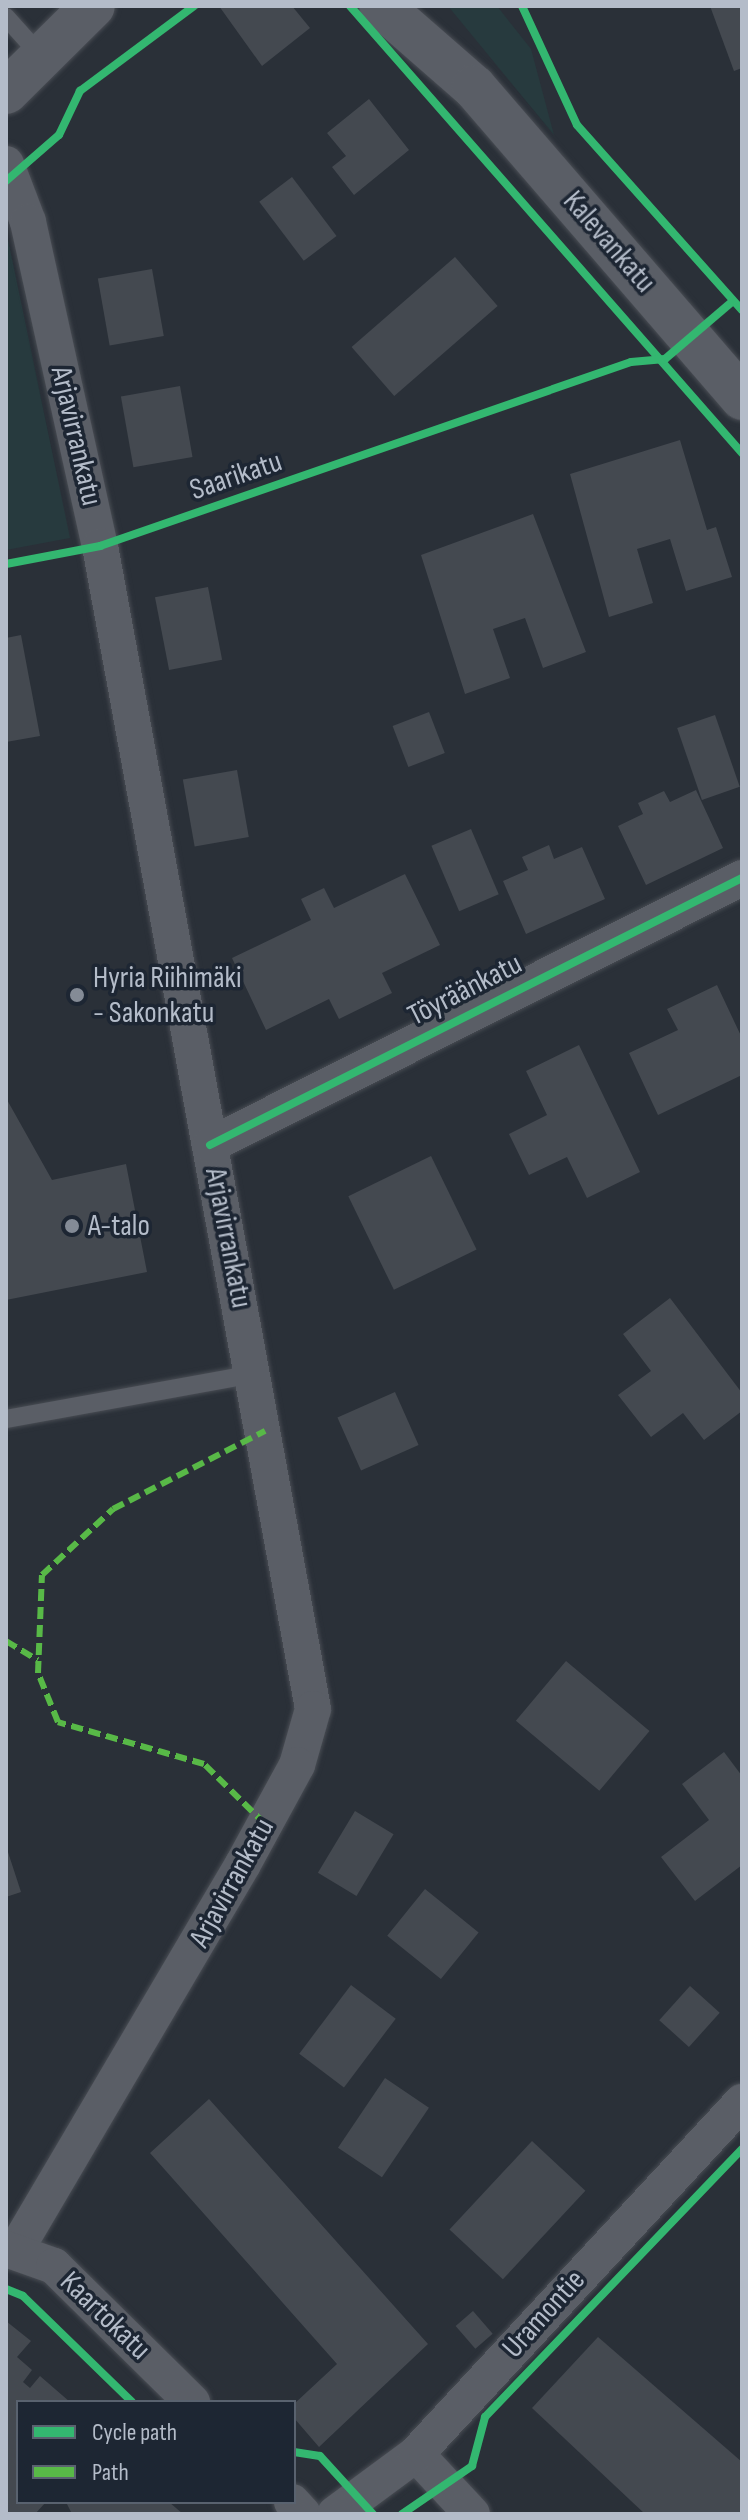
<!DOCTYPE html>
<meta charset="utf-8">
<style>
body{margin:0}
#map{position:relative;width:748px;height:2520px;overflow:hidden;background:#2a3038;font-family:"Sofia Sans Condensed",sans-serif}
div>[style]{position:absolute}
.green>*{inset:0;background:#273a3e}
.building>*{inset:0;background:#444950;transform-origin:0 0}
.roads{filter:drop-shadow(0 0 2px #484c53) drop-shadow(0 0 2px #484c53)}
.service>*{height:18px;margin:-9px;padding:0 9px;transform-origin:9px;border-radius:9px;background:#5a5e66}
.minor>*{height:36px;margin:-18px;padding:0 18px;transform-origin:18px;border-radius:18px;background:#5a5e66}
.tertiary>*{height:44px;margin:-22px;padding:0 22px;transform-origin:22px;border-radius:22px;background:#5a5e66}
.quiet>*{height:6px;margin-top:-3px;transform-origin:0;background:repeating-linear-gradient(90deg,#58b947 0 12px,transparent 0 18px)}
.cycleway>*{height:8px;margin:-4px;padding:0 4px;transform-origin:4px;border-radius:4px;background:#33b770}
.dots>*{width:22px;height:22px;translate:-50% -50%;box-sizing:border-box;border:4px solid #1d2633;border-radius:50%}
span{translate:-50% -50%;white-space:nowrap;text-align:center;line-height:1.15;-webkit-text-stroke:7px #1d2633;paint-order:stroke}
.street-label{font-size:30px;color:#b4bcc9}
.poi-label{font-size:30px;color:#b4bcc9}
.left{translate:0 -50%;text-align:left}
.frame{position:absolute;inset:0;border:8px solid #b4bcc9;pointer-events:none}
.legend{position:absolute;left:16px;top:2400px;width:280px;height:104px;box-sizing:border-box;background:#1d2633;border:2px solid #59626f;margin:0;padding:10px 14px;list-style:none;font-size:24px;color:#b4bcc9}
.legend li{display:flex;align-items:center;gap:16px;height:40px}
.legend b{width:40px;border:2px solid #59626f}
</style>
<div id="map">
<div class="green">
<div style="clip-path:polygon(448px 6px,497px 6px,531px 49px,554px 135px)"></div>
<div style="clip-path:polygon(6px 230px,70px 538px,6px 550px)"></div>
</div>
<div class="building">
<div style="clip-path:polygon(219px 6px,292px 6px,310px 28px,262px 66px)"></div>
<div style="clip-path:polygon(710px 6px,742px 6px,742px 68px,734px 71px)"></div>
<div style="clip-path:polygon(369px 99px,409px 150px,354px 195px,332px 167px,346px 156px,327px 133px)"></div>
<div style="left:292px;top:177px;width:74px;height:41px;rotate:53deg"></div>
<div style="left:455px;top:257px;width:65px;height:137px;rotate:49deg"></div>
<div style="left:152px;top:269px;width:68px;height:55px;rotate:80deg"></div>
<div style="left:180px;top:386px;width:72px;height:60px;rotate:80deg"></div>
<div style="clip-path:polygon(680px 440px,707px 530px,716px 527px,732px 577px,686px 591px,670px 539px,637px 549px,653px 603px,609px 617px,570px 474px)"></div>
<div style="clip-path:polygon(533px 514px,586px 652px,543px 668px,525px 618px,493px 629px,510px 678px,465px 694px,421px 555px)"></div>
<div style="left:208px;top:587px;width:74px;height:54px;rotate:79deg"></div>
<div style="clip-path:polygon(21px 635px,40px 736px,6px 742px,6px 638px)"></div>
<div style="left:429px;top:712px;width:44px;height:39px;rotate:69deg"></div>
<div style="left:715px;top:715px;width:76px;height:40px;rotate:71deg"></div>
<div style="left:237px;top:770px;width:68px;height:55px;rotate:80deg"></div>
<div style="clip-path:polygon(696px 790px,723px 848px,646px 885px,618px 826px,643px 814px,638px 803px,664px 791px,670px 802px)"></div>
<div style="left:471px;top:829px;width:71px;height:43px;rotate:67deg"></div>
<div style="clip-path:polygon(549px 845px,554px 859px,582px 847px,605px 899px,526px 934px,503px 881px,528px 870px,522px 857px)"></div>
<div style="clip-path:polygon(405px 874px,440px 945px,382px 973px,392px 993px,339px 1019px,329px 999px,266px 1030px,232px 958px,311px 920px,301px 899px,324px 888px,334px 908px)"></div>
<div style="clip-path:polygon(717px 985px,742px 1038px,742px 1075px,658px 1115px,629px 1053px,678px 1030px,667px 1009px)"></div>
<div style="clip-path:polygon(579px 1045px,640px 1172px,587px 1198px,567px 1157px,529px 1175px,509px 1134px,547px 1115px,526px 1071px)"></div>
<div style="clip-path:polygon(6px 1098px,52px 1180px,126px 1164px,147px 1272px,6px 1300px)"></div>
<div style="left:431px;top:1156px;width:104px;height:92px;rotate:64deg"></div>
<div style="clip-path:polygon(670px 1298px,742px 1393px,742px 1411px,704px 1440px,683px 1413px,651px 1437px,618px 1395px,651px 1371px,623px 1334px)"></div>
<div style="left:395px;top:1392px;width:58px;height:63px;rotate:66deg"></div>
<div style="left:566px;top:1661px;width:109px;height:78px;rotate:40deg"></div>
<div style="clip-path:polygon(724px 1752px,742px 1776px,742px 1865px,695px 1901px,661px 1857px,709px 1820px,682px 1784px)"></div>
<div style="left:355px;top:1811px;width:45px;height:72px;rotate:31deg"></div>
<div style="clip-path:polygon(6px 1846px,21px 1892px,6px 1897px)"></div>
<div style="left:425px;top:1889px;width:69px;height:60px;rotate:39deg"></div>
<div style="left:351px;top:1985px;width:56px;height:86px;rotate:37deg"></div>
<div style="left:690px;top:1986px;width:40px;height:46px;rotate:42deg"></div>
<div style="left:385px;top:2078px;width:53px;height:84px;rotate:34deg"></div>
<div style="clip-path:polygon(209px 2099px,428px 2344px,319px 2447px,294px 2418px,294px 2404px,337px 2364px,150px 2153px)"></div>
<div style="left:532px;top:2141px;width:73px;height:121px;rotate:43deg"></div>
<div style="left:473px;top:2311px;width:30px;height:23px;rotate:49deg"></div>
<div style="clip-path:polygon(6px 2321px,31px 2341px,17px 2357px,32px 2370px,23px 2382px,30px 2388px,40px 2376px,70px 2402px,18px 2402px,18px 2502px,46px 2502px,35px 2514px,6px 2514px)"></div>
<div style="clip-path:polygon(598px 2337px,742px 2462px,742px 2514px,645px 2514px,532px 2408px)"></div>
<div style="clip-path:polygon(66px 2502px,169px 2502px,183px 2514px,72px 2514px)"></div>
</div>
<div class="roads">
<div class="service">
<div style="left:6px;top:17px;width:52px;rotate:48.1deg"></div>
<div style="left:6px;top:1419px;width:252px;rotate:-10.3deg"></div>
</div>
<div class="minor">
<div style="left:6px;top:164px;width:62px;rotate:69.2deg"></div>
<div style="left:28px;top:222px;width:332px;rotate:77.5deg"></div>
<div style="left:100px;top:546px;width:1182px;rotate:79.62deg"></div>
<div style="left:313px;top:1709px;width:58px;rotate:105.9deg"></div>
<div style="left:297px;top:1765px;width:113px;rotate:118.6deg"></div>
<div style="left:243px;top:1864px;width:448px;rotate:120.5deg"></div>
<div style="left:210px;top:1145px;width:595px;rotate:-26.65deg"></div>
<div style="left:6px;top:2249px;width:51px;rotate:19.5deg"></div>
<div style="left:54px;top:2266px;width:194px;rotate:44.6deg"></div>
<div style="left:416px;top:2454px;width:82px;rotate:47deg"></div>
<div style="left:292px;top:2502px;width:16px;rotate:47deg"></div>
<div style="left:335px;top:2514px;width:101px;rotate:-36.5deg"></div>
<div style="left:416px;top:2454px;width:480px;rotate:-47.2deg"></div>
</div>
<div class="tertiary">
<div style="left:381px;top:6px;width:123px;rotate:41.1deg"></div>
<div style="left:474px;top:87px;width:411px;rotate:49.2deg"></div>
<div style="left:6px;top:92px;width:122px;rotate:-44.7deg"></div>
</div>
</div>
<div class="quiet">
<div style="left:6px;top:1641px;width:37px;rotate:31deg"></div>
<div style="left:265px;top:1824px;width:86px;rotate:-135.5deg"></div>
<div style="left:204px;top:1764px;width:152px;rotate:-164deg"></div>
<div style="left:58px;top:1722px;width:53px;rotate:-112.2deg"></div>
<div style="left:38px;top:1673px;width:98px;rotate:-87.7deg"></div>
<div style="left:42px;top:1575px;width:97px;rotate:-42.9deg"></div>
<div style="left:113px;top:1509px;width:171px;rotate:-27.2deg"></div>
</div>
<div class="cycleway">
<div style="left:350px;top:6px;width:595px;rotate:48.75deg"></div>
<div style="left:522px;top:6px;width:131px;rotate:65.2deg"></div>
<div style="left:577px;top:125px;width:248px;rotate:48.3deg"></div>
<div style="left:6px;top:181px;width:70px;rotate:-41deg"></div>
<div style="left:59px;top:135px;width:49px;rotate:-64.5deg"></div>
<div style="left:80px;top:91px;width:142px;rotate:-36.7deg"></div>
<div style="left:6px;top:564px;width:96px;rotate:-10.8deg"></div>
<div style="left:100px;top:546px;width:562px;rotate:-19.11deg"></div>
<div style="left:631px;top:362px;width:34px;rotate:-5deg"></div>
<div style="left:665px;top:359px;width:89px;rotate:-40.5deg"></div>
<div style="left:210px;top:1145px;width:595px;rotate:-26.65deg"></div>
<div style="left:6px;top:2289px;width:18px;rotate:22deg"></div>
<div style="left:23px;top:2296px;width:152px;rotate:44.2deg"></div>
<div style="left:294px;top:2452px;width:26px;rotate:9deg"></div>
<div style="left:320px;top:2456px;width:79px;rotate:47.6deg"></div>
<div style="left:402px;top:2514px;width:85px;rotate:-34.4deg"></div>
<div style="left:472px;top:2466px;width:51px;rotate:-75.1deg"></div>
<div style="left:485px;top:2417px;width:371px;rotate:-46.2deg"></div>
</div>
<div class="dots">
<div style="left:77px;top:995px;background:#848b96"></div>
<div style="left:72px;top:1226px;background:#848b96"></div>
</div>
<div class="street-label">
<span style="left:609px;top:242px;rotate:49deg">Kalevankatu</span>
<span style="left:76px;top:436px;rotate:77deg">Arjavirrankatu</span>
<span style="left:236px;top:476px;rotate:-19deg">Saarikatu</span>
<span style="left:465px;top:990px;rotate:-27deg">Töyräänkatu</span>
<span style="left:228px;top:1238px;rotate:79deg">Arjavirrankatu</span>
<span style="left:232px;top:1883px;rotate:-61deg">Arjavirrankatu</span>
<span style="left:544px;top:2314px;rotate:-48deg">Uramontie</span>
<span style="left:105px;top:2316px;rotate:44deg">Kaartokatu</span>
</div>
<div class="poi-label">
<span class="left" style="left:93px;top:995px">Hyria Riihimäki<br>- Sakonkatu</span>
<span class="left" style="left:88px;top:1226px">A-talo</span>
</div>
<div class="frame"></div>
<ul class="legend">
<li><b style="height:10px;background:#33b770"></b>Cycle path</li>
<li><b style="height:10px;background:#58b947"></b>Path</li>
</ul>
</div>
